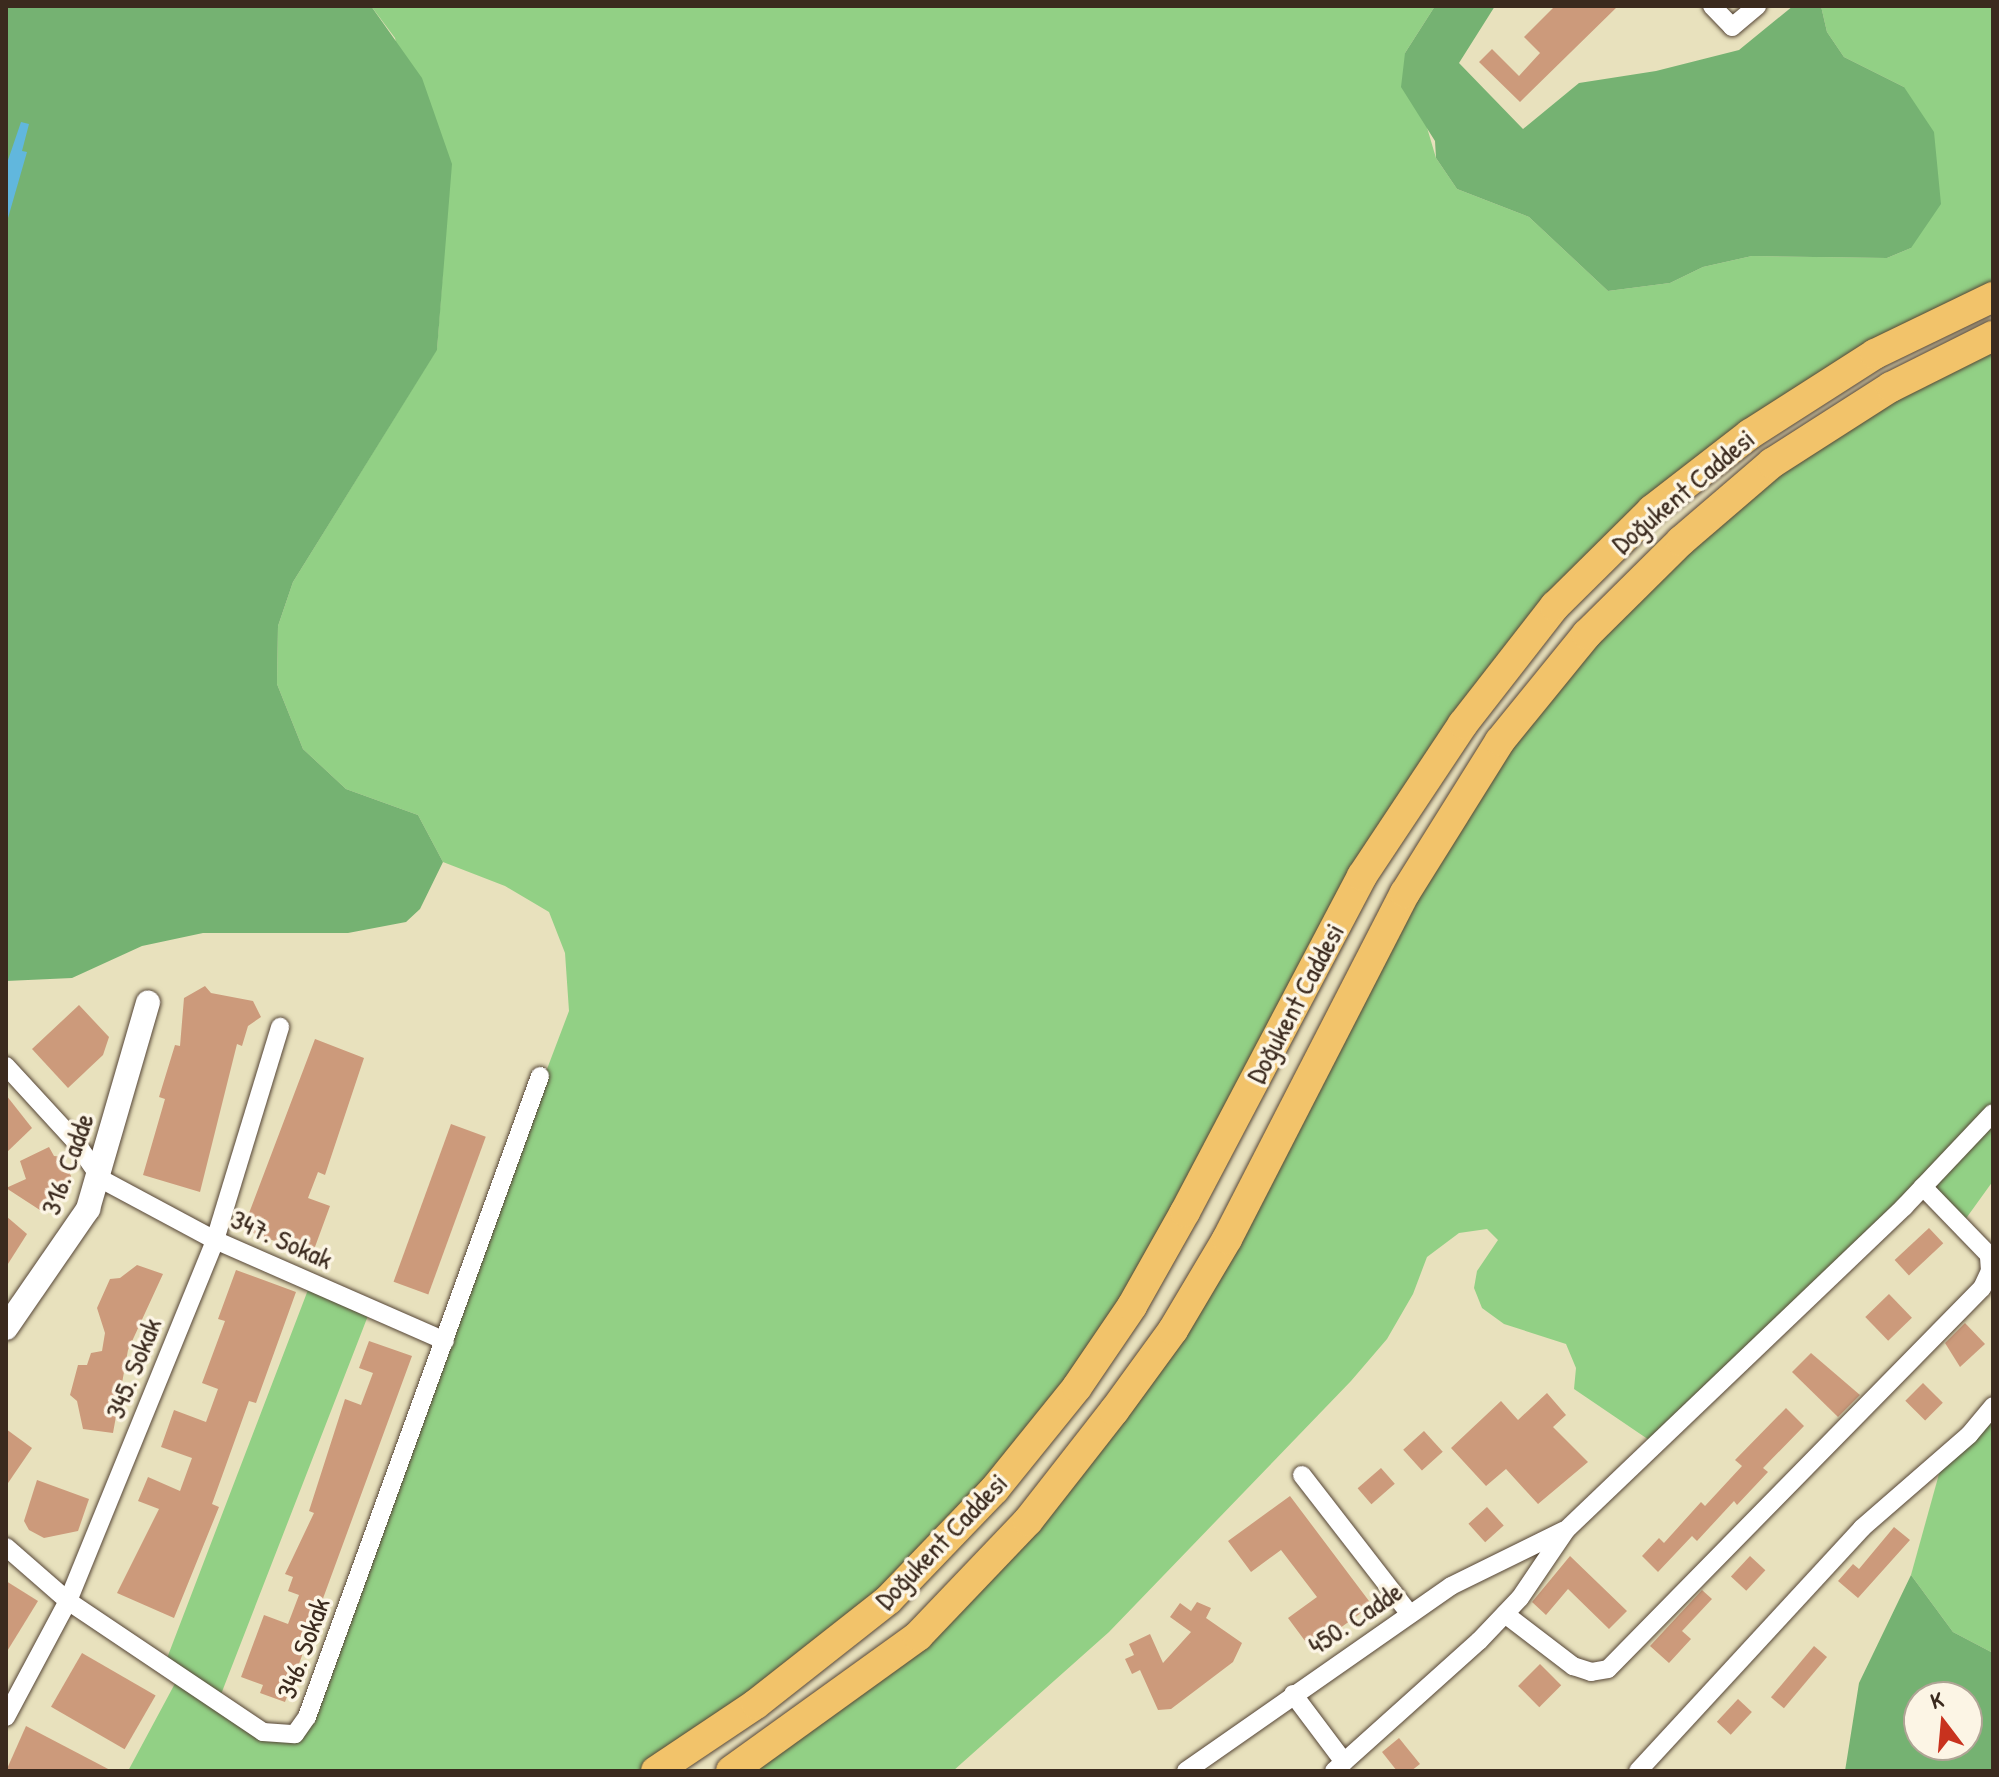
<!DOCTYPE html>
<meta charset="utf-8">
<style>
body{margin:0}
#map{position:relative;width:1999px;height:1777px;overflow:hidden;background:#e8e1bd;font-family:"Patrick Hand",sans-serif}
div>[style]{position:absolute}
.green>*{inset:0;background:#92d085}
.forest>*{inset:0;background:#75b272}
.water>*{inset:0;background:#61b7dd}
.building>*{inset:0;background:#cc9a7b;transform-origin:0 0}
.roads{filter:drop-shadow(0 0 2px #554536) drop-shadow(0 0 2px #554536)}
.minor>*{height:18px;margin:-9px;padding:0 9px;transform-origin:9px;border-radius:9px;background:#fff}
.tertiary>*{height:24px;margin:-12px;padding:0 12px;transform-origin:12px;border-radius:12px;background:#fff}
.primary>*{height:30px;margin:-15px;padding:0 15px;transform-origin:15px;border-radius:15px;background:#f2c36a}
span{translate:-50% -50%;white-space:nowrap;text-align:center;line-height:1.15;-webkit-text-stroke:7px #fcf5e5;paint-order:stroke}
.street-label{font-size:28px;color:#3b2a1e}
.frame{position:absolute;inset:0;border:8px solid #3b2a1e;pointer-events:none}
.north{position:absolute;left:1903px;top:1681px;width:80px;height:80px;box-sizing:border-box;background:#fcf5e5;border:2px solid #afa495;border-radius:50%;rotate:344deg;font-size:22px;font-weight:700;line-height:32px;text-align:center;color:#3b2a1e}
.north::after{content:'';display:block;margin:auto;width:28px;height:36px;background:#c8321e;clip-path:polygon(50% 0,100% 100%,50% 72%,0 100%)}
</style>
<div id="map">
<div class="green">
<div style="clip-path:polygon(371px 6px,1435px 6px,1405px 53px,1436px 158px,1457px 189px,1529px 217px,1608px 291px,1670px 283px,1703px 267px,1752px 256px,1887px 258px,1911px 248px,1904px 87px,1844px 57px,1827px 32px,1821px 6px,1993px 6px,1993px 297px,1652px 510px,1463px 724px,1132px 1306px,888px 1600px,656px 1771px,128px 1771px,179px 1676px,164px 1666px,311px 1282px,371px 1308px,218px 1702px,263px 1732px,295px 1734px,569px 1011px,565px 953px,549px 912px,505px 886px,443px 862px,418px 815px,346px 789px,303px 749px,277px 684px,278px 626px,293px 582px,437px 349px,443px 269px,395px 38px)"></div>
<div style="clip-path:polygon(1993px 336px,1993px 1181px,1962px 1224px,1924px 1187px,1655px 1444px,1574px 1389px,1576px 1368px,1566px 1344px,1504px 1324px,1482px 1308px,1474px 1288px,1477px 1271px,1498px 1240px,1487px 1229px,1459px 1233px,1427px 1257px,1413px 1294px,1387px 1339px,1351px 1381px,1109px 1632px,953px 1771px,731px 1771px,918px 1636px,1114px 1411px,1500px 741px,1681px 541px)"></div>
<div style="clip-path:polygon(1993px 1406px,1993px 1653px,1953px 1632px,1911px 1575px,1939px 1474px,1951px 1451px)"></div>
</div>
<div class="forest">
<div style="clip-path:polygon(6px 6px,371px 6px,422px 78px,452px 164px,437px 350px,293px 582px,278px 626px,277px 684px,303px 749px,346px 789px,418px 815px,443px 862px,420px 909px,406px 922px,348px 933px,203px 933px,142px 946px,72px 978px,6px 981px)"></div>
<div style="clip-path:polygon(1435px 6px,1495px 6px,1459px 63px,1523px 129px,1579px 83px,1656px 71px,1739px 50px,1793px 6px,1821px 6px,1827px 32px,1844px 57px,1904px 87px,1934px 132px,1941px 204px,1911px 248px,1887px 258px,1752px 256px,1703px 267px,1670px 283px,1608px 291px,1529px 217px,1457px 189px,1436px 158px,1435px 141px,1401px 87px,1405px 53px)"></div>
<div style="clip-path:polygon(evenodd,1911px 1575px,1953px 1632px,1993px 1653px,1993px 1771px,1845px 1771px,1859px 1683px,1911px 1575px,1919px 1697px,1967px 1697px,1967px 1745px,1919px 1745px,1919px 1697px)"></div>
</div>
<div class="water">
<div style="clip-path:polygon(21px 122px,29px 124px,22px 151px,27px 152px,6px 225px,6px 166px)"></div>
</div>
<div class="building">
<div style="clip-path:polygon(1555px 6px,1618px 6px,1520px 102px,1479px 62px,1492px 49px,1519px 76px,1540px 53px,1524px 37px)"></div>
<div style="clip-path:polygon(205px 986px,211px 993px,253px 1001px,261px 1017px,248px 1026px,242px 1046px,237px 1044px,200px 1192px,143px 1175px,165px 1099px,159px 1097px,175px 1045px,180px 1046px,184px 998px)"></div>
<div style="clip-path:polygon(79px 1005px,109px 1037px,103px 1055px,68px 1088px,32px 1049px)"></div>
<div style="clip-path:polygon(315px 1039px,364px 1058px,325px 1175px,318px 1172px,308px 1198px,330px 1206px,312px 1255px,243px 1229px)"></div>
<div style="clip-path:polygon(6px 1095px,32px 1128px,6px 1153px)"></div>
<div style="left:451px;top:1124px;width:37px;height:168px;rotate:20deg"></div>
<div style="clip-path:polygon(49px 1147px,54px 1156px,63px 1157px,71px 1176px,67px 1195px,46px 1214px,6px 1188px,26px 1179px,20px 1161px)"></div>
<div style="clip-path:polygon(6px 1216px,27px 1234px,6px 1267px)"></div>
<div style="left:1929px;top:1228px;width:21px;height:47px;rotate:47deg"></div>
<div style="clip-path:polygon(137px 1265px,163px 1274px,128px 1350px,113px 1433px,83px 1429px,77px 1401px,70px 1395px,78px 1365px,87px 1365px,91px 1353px,102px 1351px,105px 1333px,97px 1308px,110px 1279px,120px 1278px)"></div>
<div style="clip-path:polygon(236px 1270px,296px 1292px,256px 1403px,249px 1401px,212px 1504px,219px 1507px,174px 1618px,117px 1593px,159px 1509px,138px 1501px,148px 1477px,180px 1491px,192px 1458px,161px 1447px,174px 1410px,206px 1422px,218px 1389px,202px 1383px,225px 1321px,218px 1319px)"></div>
<div style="left:1889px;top:1294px;width:33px;height:33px;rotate:46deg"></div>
<div style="clip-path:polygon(1965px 1323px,1985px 1344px,1960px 1367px,1945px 1343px)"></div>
<div style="clip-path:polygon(369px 1341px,412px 1356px,285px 1702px,260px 1693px,263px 1685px,241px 1677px,264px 1615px,288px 1624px,299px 1595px,288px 1591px,293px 1577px,285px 1574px,314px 1513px,309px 1511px,345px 1399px,361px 1405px,373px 1373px,359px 1368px)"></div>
<div style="clip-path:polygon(1811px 1353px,1860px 1395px,1838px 1417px,1792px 1372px)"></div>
<div style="left:1923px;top:1383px;width:28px;height:25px;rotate:45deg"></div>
<div style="clip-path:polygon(1547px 1393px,1566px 1415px,1553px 1427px,1588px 1462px,1538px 1504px,1506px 1469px,1486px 1486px,1451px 1448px,1501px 1401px,1518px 1420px)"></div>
<div style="clip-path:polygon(1786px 1408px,1804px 1426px,1763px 1468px,1768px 1472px,1737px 1505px,1734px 1501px,1697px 1541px,1692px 1536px,1658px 1572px,1642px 1556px,1659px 1538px,1664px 1543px,1701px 1502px,1705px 1506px,1742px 1466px,1735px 1460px)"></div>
<div style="clip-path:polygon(6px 1429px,32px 1448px,6px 1486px)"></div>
<div style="left:1424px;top:1431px;width:28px;height:28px;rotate:48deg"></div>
<div style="left:1381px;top:1468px;width:21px;height:31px;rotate:49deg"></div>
<div style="clip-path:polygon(37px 1480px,89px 1499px,78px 1531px,44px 1538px,29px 1530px,24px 1521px)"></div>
<div style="clip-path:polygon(1290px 1496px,1372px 1605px,1311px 1649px,1288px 1618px,1317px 1597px,1281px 1550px,1251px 1572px,1228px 1541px)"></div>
<div style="left:1487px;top:1507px;width:25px;height:25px;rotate:48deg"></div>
<div style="clip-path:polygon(1894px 1527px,1910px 1540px,1858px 1598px,1838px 1581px,1853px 1564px,1859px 1569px)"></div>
<div style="clip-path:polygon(1570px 1556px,1627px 1611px,1609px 1629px,1568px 1589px,1546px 1615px,1532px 1602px)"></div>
<div style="left:1750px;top:1556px;width:21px;height:28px;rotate:43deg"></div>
<div style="clip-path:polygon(6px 1581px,38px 1601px,6px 1653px)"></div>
<div style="clip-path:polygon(1702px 1590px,1712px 1599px,1682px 1631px,1691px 1639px,1669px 1663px,1650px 1646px)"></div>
<div style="clip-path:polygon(1197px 1602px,1211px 1608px,1206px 1618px,1242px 1643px,1233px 1662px,1171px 1709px,1158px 1710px,1140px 1670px,1132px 1674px,1125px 1659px,1134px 1655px,1129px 1644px,1150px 1634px,1163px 1663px,1191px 1632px,1170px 1617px,1180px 1603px,1191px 1611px)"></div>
<div style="left:1814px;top:1646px;width:17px;height:67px;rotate:40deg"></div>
<div style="left:82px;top:1653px;width:85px;height:62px;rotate:30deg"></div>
<div style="left:1540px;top:1664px;width:30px;height:31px;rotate:45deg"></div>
<div style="left:1738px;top:1699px;width:19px;height:31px;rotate:43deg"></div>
<div style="clip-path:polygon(26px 1726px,112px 1771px,6px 1771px)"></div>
<div style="clip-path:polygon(1399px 1738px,1420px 1764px,1411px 1771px,1397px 1771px,1382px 1752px)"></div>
</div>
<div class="roads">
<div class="minor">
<div style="left:1712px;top:6px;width:29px;rotate:46deg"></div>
<div style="left:1732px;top:27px;width:33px;rotate:-40deg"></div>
<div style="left:6px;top:1066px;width:102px;rotate:47.4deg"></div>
<div style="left:75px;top:1141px;width:46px;rotate:55.6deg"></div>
<div style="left:101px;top:1179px;width:129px;rotate:28.2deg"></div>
<div style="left:215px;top:1240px;width:251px;rotate:23.7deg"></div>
<div style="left:1302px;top:1475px;width:176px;rotate:52.2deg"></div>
<div style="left:6px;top:1547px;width:82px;rotate:41.1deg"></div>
<div style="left:68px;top:1601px;width:235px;rotate:33.9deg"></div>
<div style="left:263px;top:1732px;width:32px;rotate:4deg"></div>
<div style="left:295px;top:1734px;width:21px;rotate:-55deg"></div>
<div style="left:307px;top:1717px;width:682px;rotate:-70.02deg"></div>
<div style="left:1505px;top:1614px;width:86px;rotate:37.4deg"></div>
<div style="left:1573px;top:1666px;width:19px;rotate:18deg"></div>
<div style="left:1591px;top:1672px;width:17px;rotate:-10deg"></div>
<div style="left:1608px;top:1669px;width:534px;rotate:-45.53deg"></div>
<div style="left:1982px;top:1288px;width:19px;rotate:-65deg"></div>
<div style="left:1990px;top:1271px;width:16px;rotate:-94deg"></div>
<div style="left:1989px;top:1255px;width:95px;rotate:-134.1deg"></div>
<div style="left:1293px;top:1694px;width:85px;rotate:53.1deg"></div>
<div style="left:6px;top:1717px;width:132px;rotate:-61.9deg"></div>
<div style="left:68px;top:1601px;width:390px;rotate:-67.8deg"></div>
<div style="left:215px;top:1240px;width:223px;rotate:-73deg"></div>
<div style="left:1186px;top:1771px;width:323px;rotate:-34.9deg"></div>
<div style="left:1451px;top:1586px;width:125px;rotate:-26.2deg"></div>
<div style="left:1334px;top:1771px;width:195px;rotate:-41.9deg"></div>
<div style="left:1479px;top:1641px;width:59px;rotate:-46.4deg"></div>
<div style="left:1520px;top:1598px;width:82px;rotate:-55.9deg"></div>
<div style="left:1566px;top:1530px;width:468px;rotate:-43.7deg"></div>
<div style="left:1904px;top:1207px;width:129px;rotate:-46.6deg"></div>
<div style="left:1638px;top:1771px;width:330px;rotate:-47.3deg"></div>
<div style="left:1862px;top:1528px;width:142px;rotate:-41deg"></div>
<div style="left:1969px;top:1435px;width:38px;rotate:-50deg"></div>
</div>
<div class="tertiary">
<div style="left:6px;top:1328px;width:145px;rotate:-55.4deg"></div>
<div style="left:88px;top:1209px;width:215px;rotate:-73.8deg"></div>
</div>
<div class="primary">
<div style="left:656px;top:1771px;width:120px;rotate:-33.8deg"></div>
<div style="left:756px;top:1704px;width:168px;rotate:-38.2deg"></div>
<div style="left:888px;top:1600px;width:153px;rotate:-46.1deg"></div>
<div style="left:994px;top:1490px;width:132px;rotate:-51.1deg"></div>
<div style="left:1077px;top:1387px;width:98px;rotate:-55.8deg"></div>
<div style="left:1132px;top:1306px;width:108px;rotate:-60.6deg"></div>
<div style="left:1185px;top:1212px;width:380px;rotate:-62.2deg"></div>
<div style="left:1362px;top:876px;width:182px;rotate:-56.4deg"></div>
<div style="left:1463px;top:724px;width:150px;rotate:-52.1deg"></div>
<div style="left:1555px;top:606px;width:136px;rotate:-44.7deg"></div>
<div style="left:1652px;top:510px;width:124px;rotate:-37.8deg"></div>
<div style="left:1750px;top:434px;width:148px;rotate:-32.6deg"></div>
<div style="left:1875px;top:354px;width:131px;rotate:-25.8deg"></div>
<div style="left:731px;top:1771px;width:231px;rotate:-35.8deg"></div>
<div style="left:918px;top:1636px;width:159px;rotate:-46.3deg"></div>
<div style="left:1028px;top:1521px;width:140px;rotate:-52deg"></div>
<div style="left:1114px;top:1411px;width:100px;rotate:-53.9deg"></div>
<div style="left:1173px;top:1330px;width:106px;rotate:-59.3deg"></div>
<div style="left:1227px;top:1239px;width:389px;rotate:-62.8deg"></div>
<div style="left:1405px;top:893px;width:179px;rotate:-58deg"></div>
<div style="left:1500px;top:741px;width:138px;rotate:-50.9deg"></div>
<div style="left:1587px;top:634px;width:132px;rotate:-44.7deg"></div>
<div style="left:1681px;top:541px;width:120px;rotate:-40.6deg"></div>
<div style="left:1772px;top:463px;width:141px;rotate:-32.6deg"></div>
<div style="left:1891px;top:387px;width:114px;rotate:-26.6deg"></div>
</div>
</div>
<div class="street-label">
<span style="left:1683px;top:491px;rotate:-40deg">Doğukent Caddesi</span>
<span style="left:1295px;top:1003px;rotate:-62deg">Doğukent Caddesi</span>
<span style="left:67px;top:1164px;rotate:-70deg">316. Cadde</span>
<span style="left:282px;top:1239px;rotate:24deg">347. Sokak</span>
<span style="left:133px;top:1368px;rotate:-68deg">345. Sokak</span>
<span style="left:941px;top:1541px;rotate:-46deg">Doğukent Caddesi</span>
<span style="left:1355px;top:1618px;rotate:-34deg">450. Cadde</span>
<span style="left:303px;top:1648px;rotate:-70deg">346. Sokak</span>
</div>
<div class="frame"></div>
<div class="north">K</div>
</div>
